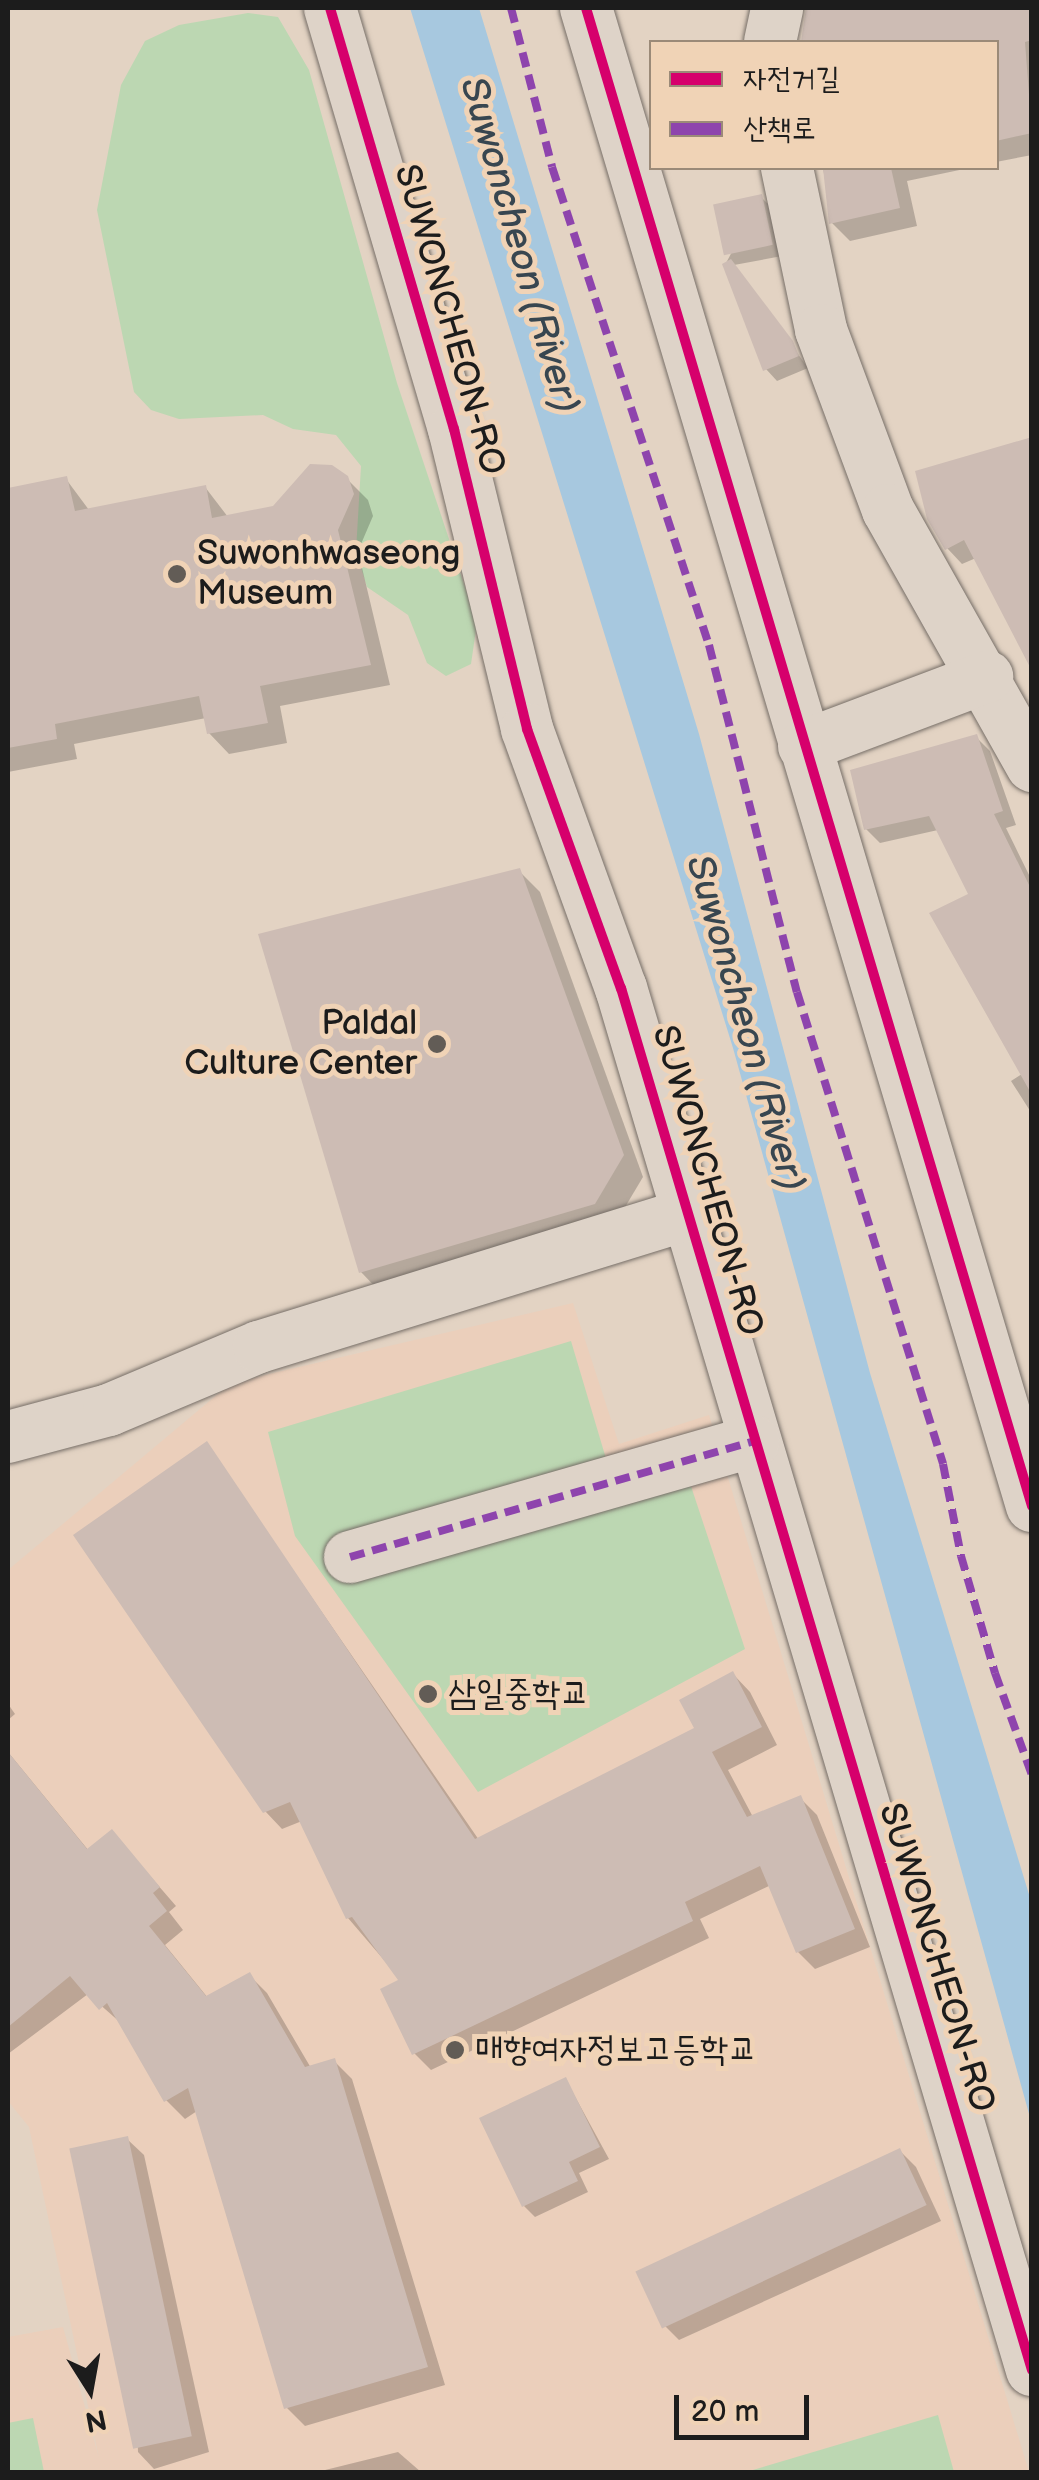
<!DOCTYPE html>
<meta charset="utf-8">
<style>
body{margin:0}
#map{position:relative;width:1039px;height:2480px;overflow:hidden;background:#e3d3c3;font-family:"Balsamiq Sans","Poor Story",sans-serif}
div>[style]{position:absolute}
.built>*{inset:0;background:#ebcfbb}
.green>*{inset:0;background:#bcd7b2}
.water>*{inset:0;background:#a7c8df}
.shadow>*{inset:0;background:#0003}
.building>*{inset:0;background:#cdbcb4;transform-origin:0 0}
.roads{filter:drop-shadow(0 0 2px #766e67) drop-shadow(0 0 2px #766e67)}
.minor>*{height:52px;margin:-26px;padding:0 26px;transform-origin:26px;border-radius:26px;background:#ded3c8}
.quiet>*{height:8px;margin-top:-4px;transform-origin:0;background:repeating-linear-gradient(90deg,#8e44ad 0 15px,transparent 0 23px)}
.cycleway>*{height:10px;margin:-5px;padding:0 5px;transform-origin:5px;border-radius:5px;background:#d6006c}
.dots>*{width:28px;height:28px;translate:-50% -50%;box-sizing:border-box;border:5px solid #f0d3b6;border-radius:50%}
span{translate:-50% -50%;white-space:nowrap;text-align:center;line-height:1.15;-webkit-text-stroke:10px #f0d3b6;paint-order:stroke}
.street-label{font-size:35px;color:#1c1c1c}
.poi-label{font-size:35px;color:#1c1c1c}
.left{translate:0 -50%;text-align:left}
.right{translate:-100% -50%;text-align:right}
.water-label{font-size:38px;color:#384650;font-style:italic}
.frame{position:absolute;inset:0;border:10px solid #1c1c1c;pointer-events:none}
.legend{position:absolute;left:649px;top:40px;width:350px;height:130px;box-sizing:border-box;background:#f0d3b6;border:2px solid #9b8a78;margin:0;padding:12px 18px;list-style:none;font-size:30px;color:#1c1c1c}
.legend li{display:flex;align-items:center;gap:20px;height:50px}
.legend b{width:50px;border:2px solid #9b8a78}
.north{position:absolute;left:40px;top:2340px;width:100px;height:100px;-webkit-text-stroke:8px #f0d3b6;paint-order:stroke;rotate:169deg;font-size:28px;font-weight:700;line-height:40px;text-align:center;color:#1c1c1c}
.north::after{content:'';display:block;margin:auto;width:35px;height:45px;background:#1c1c1c;clip-path:polygon(50% 0,100% 100%,50% 72%,0 100%)}
.scale{position:absolute;left:674px;top:2395px;width:135px;height:45px;box-sizing:border-box;border:5px solid #1c1c1c;border-top:0;padding-left:12px;font-size:30px;line-height:35px;white-space:nowrap;color:#1c1c1c;-webkit-text-stroke:8px #f0d3b6;paint-order:stroke}
</style>
<div id="map">
<div class="built">
<div style="clip-path:polygon(573px 1303px,619px 1444px,709px 1415px,1029px 2472px,8px 2472px,8px 2337px,63px 2327px,99px 2458px,29px 2127px,8px 2101px,8px 1570px,231px 1383px)"></div>
</div>
<div class="green">
<div style="clip-path:polygon(248px 13px,278px 17px,309px 70px,397px 383px,477px 623px,471px 664px,446px 676px,427px 663px,408px 615px,367px 587px,356px 551px,361px 466px,336px 435px,293px 429px,263px 415px,179px 419px,151px 410px,134px 392px,97px 210px,121px 85px,145px 41px,179px 25px)"></div>
<div style="clip-path:polygon(571px 1341px,610px 1472px,678px 1447px,745px 1649px,478px 1792px,295px 1536px,268px 1432px)"></div>
<div style="clip-path:polygon(938px 2415px,954px 2472px,746px 2472px)"></div>
<div style="clip-path:polygon(33px 2418px,44px 2472px,8px 2472px,8px 2423px)"></div>
</div>
<div class="water">
<div style="clip-path:polygon(410px 8px,479px 8px,699px 734px,870px 1373px,1031px 1901px,1031px 2121px,733px 1048px)"></div>
</div>
<div class="shadow">
<div style="clip-path:polygon(808px 8px,1032px 8px,1032px 155px,996px 162px,996px 42px,803px 42px)"></div>
<div style="clip-path:polygon(823px 168px,969px 168px,907px 181px,917px 226px,850px 241px,832px 223px)"></div>
<div style="clip-path:polygon(761px 197px,772px 208px,782px 256px,734px 265px,808px 368px,777px 381px,766px 369px,725px 265px)"></div>
<div style="clip-path:polygon(1032px 440px,976px 558px,962px 564px,947px 548px)"></div>
<div style="clip-path:polygon(346px 478px,368px 500px,373px 516px,358px 551px,390px 685px,280px 706px,287px 743px,229px 754px,209px 733px,206px 718px,74px 744px,77px 759px,8px 772px,8px 490px,66px 479px,89px 510px,205px 487px,228px 517px,274px 508px)"></div>
<div style="clip-path:polygon(976px 737px,990px 751px,1016px 825px,1006px 828px,1032px 881px,1032px 1114px,1011px 1081px,1022px 1074px,971px 895px,938px 830px,880px 843px,866px 829px)"></div>
<div style="clip-path:polygon(519px 871px,540px 892px,643px 1177px,615px 1224px,381px 1293px,361px 1272px)"></div>
<div style="clip-path:polygon(206px 1444px,479px 1840px,697px 1729px,733px 1674px,750px 1692px,777px 1745px,728px 1770px,753px 1817px,800px 1798px,817px 1815px,870px 1947px,815px 1969px,798px 1952px,771px 1885px,700px 1919px,709px 1938px,431px 2070px,414px 2053px,402px 1981px,348px 1918px,302px 1821px,282px 1829px,265px 1811px)"></div>
<div style="clip-path:polygon(8px 1704px,15px 1714px,8px 1720px)"></div>
<div style="clip-path:polygon(8px 1752px,89px 1851px,112px 1832px,176px 1906px,169px 1912px,183px 1930px,165px 1945px,208px 1998px,249px 1975px,267px 1993px,311px 2068px,334px 2061px,352px 2079px,445px 2385px,305px 2426px,287px 2408px,197px 2111px,185px 2119px,166px 2100px,122px 2024px,88px 1994px,8px 2054px,8px 1918px,33px 1897px,8px 1866px)"></div>
<div style="clip-path:polygon(566px 2080px,609px 2159px,579px 2173px,588px 2192px,535px 2217px,524px 2206px)"></div>
<div style="clip-path:polygon(127px 2139px,144px 2155px,209px 2452px,154px 2469px,138px 2452px)"></div>
<div style="clip-path:polygon(900px 2151px,916px 2167px,941px 2221px,679px 2340px,662px 2323px)"></div>
<div style="clip-path:polygon(398px 2452px,421px 2472px,317px 2472px)"></div>
</div>
<div class="building">
<div style="clip-path:polygon(806px 8px,1032px 8px,1032px 40px,1025px 42px,1032px 133px,996px 141px,996px 42px,801px 42px)"></div>
<div style="clip-path:polygon(823px 168px,891px 168px,900px 208px,829px 224px)"></div>
<div style="left:762px;top:194px;width:52px;height:50px;rotate:78deg"></div>
<div style="clip-path:polygon(731px 259px,793px 341px,799px 356px,763px 371px,722px 264px)"></div>
<div style="clip-path:polygon(1032px 437px,1032px 671px,964px 540px,945px 550px,927px 519px,915px 471px)"></div>
<div style="clip-path:polygon(310px 464px,332px 465px,348px 476px,354px 494px,338px 530px,371px 665px,260px 686px,268px 723px,207px 734px,199px 696px,55px 724px,57px 739px,8px 748px,8px 488px,67px 476px,75px 511px,206px 485px,212px 518px,273px 506px)"></div>
<div style="clip-path:polygon(977px 734px,1003px 811px,994px 814px,1032px 891px,1032px 1095px,929px 913px,968px 894px,929px 816px,864px 830px,850px 770px)"></div>
<div style="clip-path:polygon(520px 868px,624px 1155px,595px 1204px,359px 1273px,258px 934px)"></div>
<div style="clip-path:polygon(207px 1441px,475px 1839px,694px 1728px,679px 1700px,733px 1671px,762px 1727px,712px 1752px,747px 1817px,801px 1795px,855px 1929px,796px 1953px,760px 1866px,685px 1902px,693px 1921px,412px 2055px,380px 1989px,398px 1980px,352px 1917px,346px 1919px,290px 1802px,263px 1813px,73px 1535px)"></div>
<div style="clip-path:polygon(8px 1752px,87px 1849px,112px 1829px,160px 1887px,153px 1893px,167px 1911px,149px 1926px,206px 1996px,250px 1972px,305px 2067px,335px 2058px,428px 2367px,284px 2409px,188px 2088px,164px 2102px,107px 2003px,99px 2010px,70px 1976px,8px 2027px)"></div>
<div style="clip-path:polygon(566px 2077px,600px 2147px,569px 2162px,578px 2181px,522px 2207px,479px 2118px)"></div>
<div style="left:128px;top:2136px;width:307px;height:60px;rotate:78deg"></div>
<div style="left:900px;top:2148px;width:63px;height:292px;rotate:65deg"></div>
</div>
<div class="roads">
<div class="minor">
<div style="left:330px;top:8px;width:439px;rotate:73.6deg"></div>
<div style="left:454px;top:429px;width:309px;rotate:76.3deg"></div>
<div style="left:527px;top:729px;width:276px;rotate:70.1deg"></div>
<div style="left:621px;top:988px;width:1442px;rotate:73.44deg"></div>
<div style="left:586px;top:8px;width:1563px;rotate:73.42deg"></div>
<div style="left:770px;top:42px;width:35px;rotate:-78deg"></div>
<div style="left:787px;top:168px;width:166px;rotate:78.1deg"></div>
<div style="left:821px;top:330px;width:192px;rotate:69.6deg"></div>
<div style="left:888px;top:510px;width:294px;rotate:60.6deg"></div>
<div style="left:804px;top:746px;width:196px;rotate:-20.7deg"></div>
<div style="left:8px;top:1437px;width:105px;rotate:-15deg"></div>
<div style="left:109px;top:1410px;width:163px;rotate:-22.8deg"></div>
<div style="left:259px;top:1347px;width:452px;rotate:-17.2deg"></div>
<div style="left:350px;top:1557px;width:420px;rotate:-16deg"></div>
</div>
</div>
<div class="quiet">
<div style="left:511px;top:8px;width:164px;rotate:75.5deg"></div>
<div style="left:552px;top:167px;width:503px;rotate:71.82deg"></div>
<div style="left:709px;top:645px;width:358px;rotate:75.8deg"></div>
<div style="left:797px;top:992px;width:494px;rotate:72.8deg"></div>
<div style="left:943px;top:1464px;width:94px;rotate:78.9deg"></div>
<div style="left:961px;top:1556px;width:122px;rotate:73.8deg"></div>
<div style="left:995px;top:1673px;width:109px;rotate:70.1deg"></div>
<div style="left:350px;top:1557px;width:420px;rotate:-16deg"></div>
</div>
<div class="cycleway">
<div style="left:330px;top:8px;width:439px;rotate:73.6deg"></div>
<div style="left:454px;top:429px;width:309px;rotate:76.3deg"></div>
<div style="left:527px;top:729px;width:276px;rotate:70.1deg"></div>
<div style="left:621px;top:988px;width:1442px;rotate:73.44deg"></div>
<div style="left:586px;top:8px;width:1563px;rotate:73.42deg"></div>
</div>
<div class="dots">
<div style="left:177px;top:574px;background:#625c56"></div>
<div style="left:437px;top:1044px;background:#625c56"></div>
<div style="left:428px;top:1694px;background:#625c56"></div>
<div style="left:455px;top:2050px;background:#625c56"></div>
</div>
<div class="street-label">
<span style="left:449px;top:320px;rotate:74deg">SUWONCHEON-RO</span>
<span style="left:707px;top:1181px;rotate:74deg">SUWONCHEON-RO</span>
<span style="left:936px;top:1958px;rotate:73deg">SUWONCHEON-RO</span>
</div>
<div class="poi-label">
<span class="left" style="left:197px;top:574px">Suwonhwaseong<br>Museum</span>
<span class="right" style="left:417px;top:1044px">Paldal<br>Culture Center</span>
<span class="left" style="left:448px;top:1694px">삼일중학교</span>
<span class="left" style="left:475px;top:2050px">매향여자정보고등학교</span>
</div>
<div class="water-label">
<span style="left:519px;top:245px;rotate:74deg">Suwoncheon (River)</span>
<span style="left:745px;top:1023px;rotate:74deg">Suwoncheon (River)</span>
</div>
<div class="frame"></div>
<ul class="legend">
<li><b style="height:12px;background:#d6006c"></b>자전거길</li>
<li><b style="height:12px;background:#8e44ad"></b>산책로</li>
</ul>
<div class="north">N</div>
<div class="scale">20 m</div>
</div>
